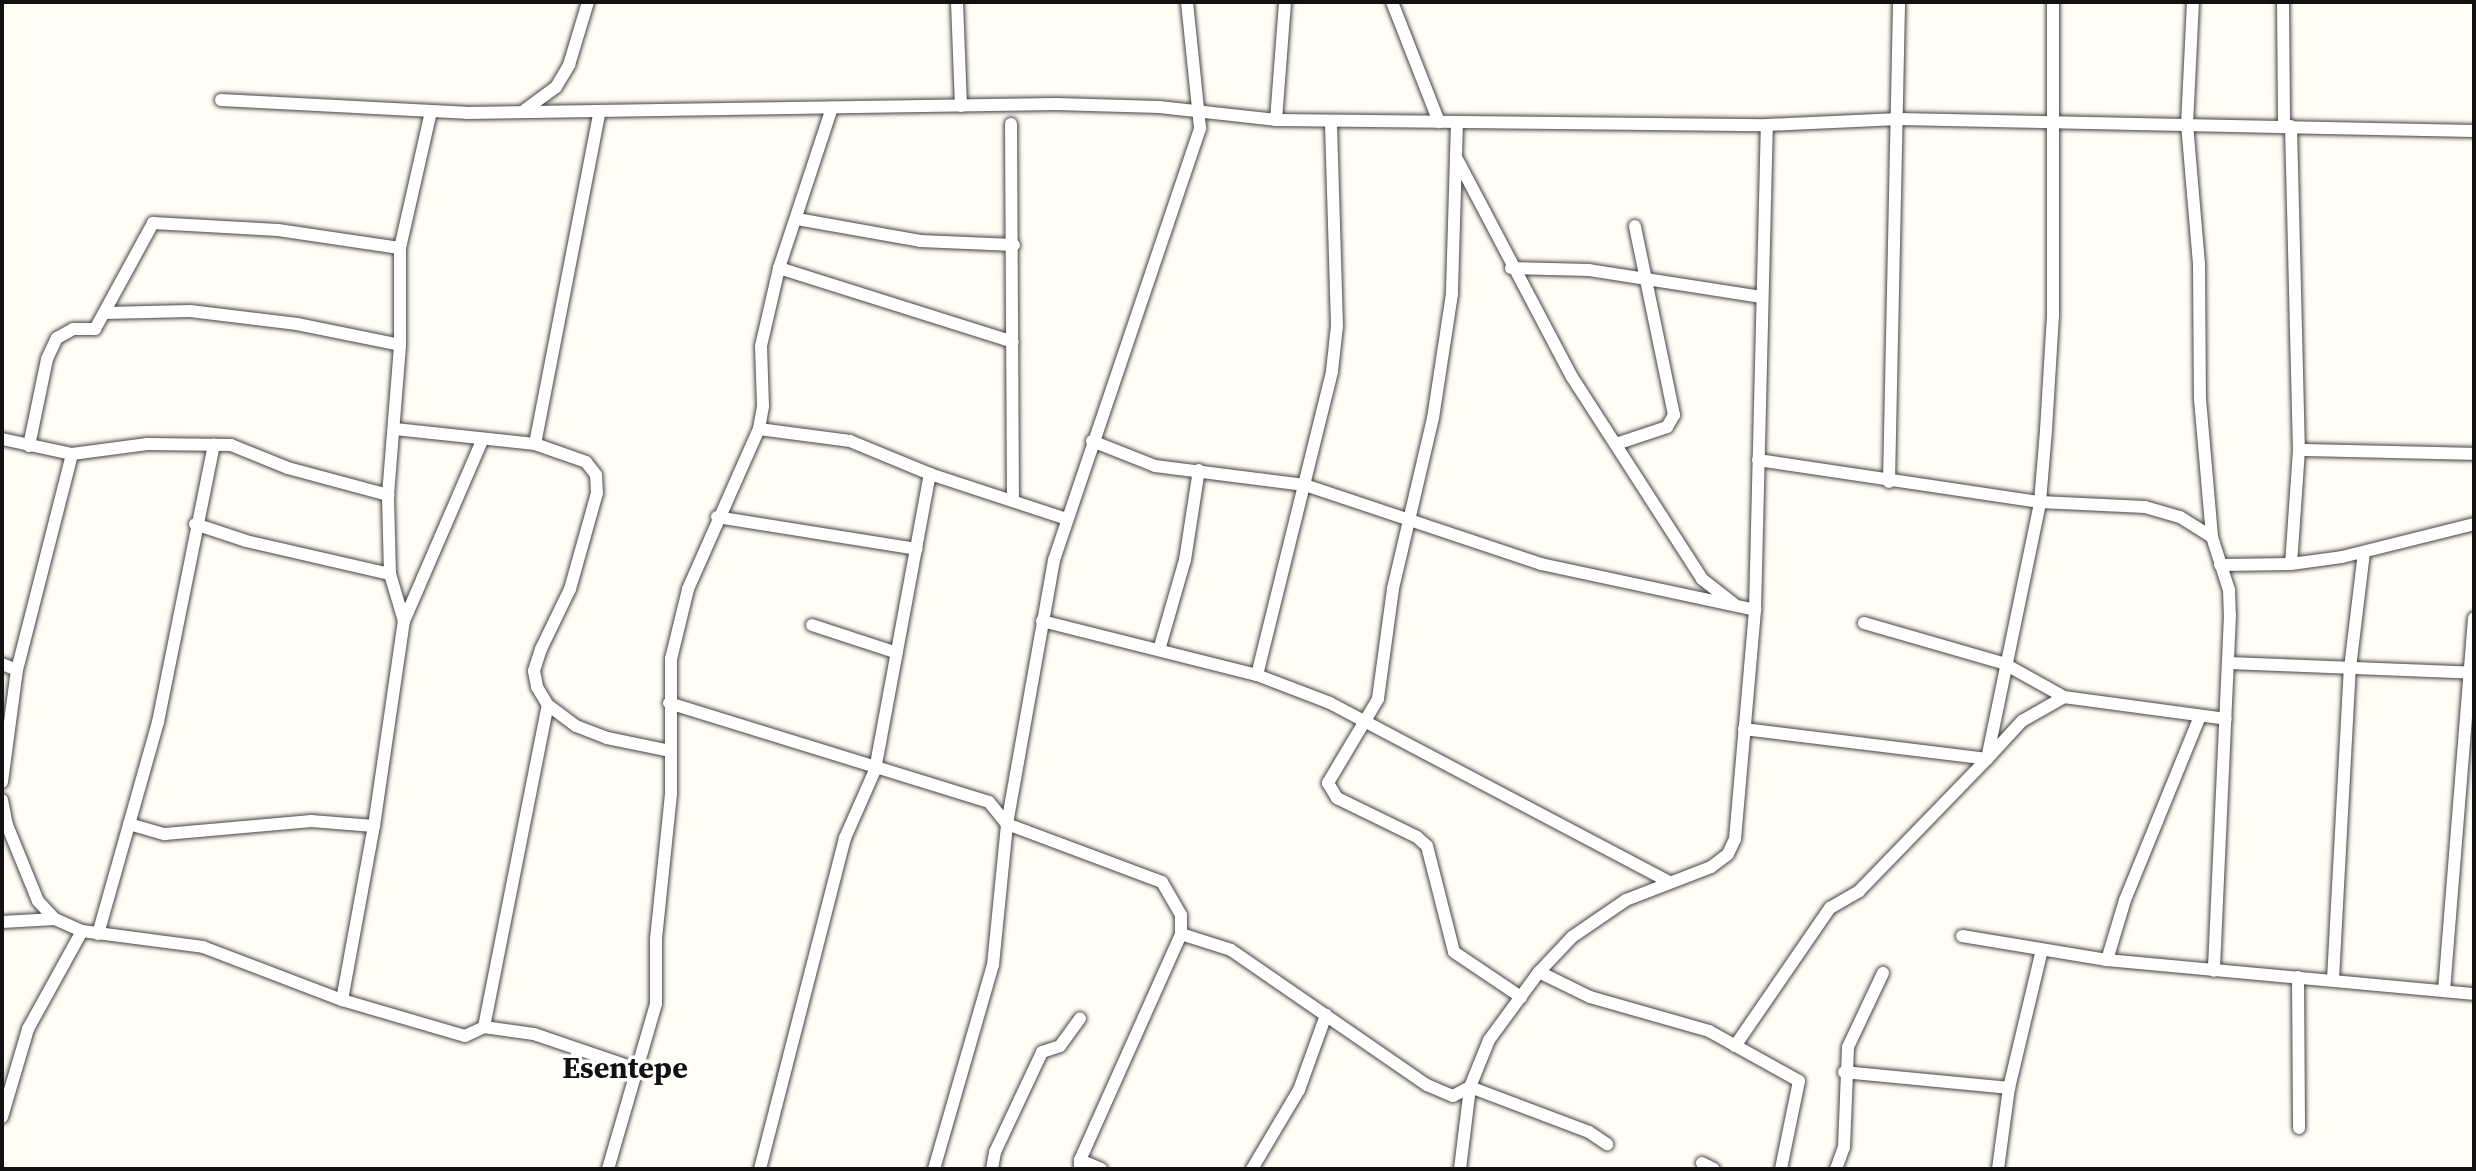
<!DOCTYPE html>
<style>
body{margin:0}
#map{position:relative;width:2476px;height:1171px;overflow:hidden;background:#fffdf5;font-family:"Source Serif 4",serif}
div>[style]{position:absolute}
.roads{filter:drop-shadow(0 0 2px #444) drop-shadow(0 0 2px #444)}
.street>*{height:12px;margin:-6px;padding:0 6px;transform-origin:6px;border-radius:6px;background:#fff}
span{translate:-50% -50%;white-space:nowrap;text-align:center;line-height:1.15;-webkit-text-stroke:7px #fff;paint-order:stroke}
.district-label{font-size:30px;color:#111;font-weight:700}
.frame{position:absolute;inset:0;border:4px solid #111;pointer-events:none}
</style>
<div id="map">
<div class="roads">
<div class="street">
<div style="left:957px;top:2px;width:104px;rotate:87.8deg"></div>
<div style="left:1392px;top:2px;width:129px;rotate:68.6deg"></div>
<div style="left:2193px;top:2px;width:122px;rotate:92.8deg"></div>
<div style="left:2187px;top:124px;width:140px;rotate:85.1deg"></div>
<div style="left:2199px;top:263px;width:136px;rotate:89.6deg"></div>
<div style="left:2200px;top:399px;width:139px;rotate:85deg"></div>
<div style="left:2212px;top:537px;width:56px;rotate:72.2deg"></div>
<div style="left:2229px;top:590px;width:25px;rotate:88deg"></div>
<div style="left:2230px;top:615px;width:356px;rotate:92.6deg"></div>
<div style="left:2283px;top:2px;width:124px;rotate:89.5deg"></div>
<div style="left:221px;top:100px;width:245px;rotate:3deg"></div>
<div style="left:466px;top:113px;width:590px;rotate:-0.87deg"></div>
<div style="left:1056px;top:104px;width:103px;rotate:1.7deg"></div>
<div style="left:1159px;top:107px;width:118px;rotate:6.3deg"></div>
<div style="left:1276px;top:120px;width:491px;rotate:0.6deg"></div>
<div style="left:1767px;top:125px;width:132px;rotate:-2.6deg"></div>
<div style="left:1899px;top:119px;width:575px;rotate:1.2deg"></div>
<div style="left:522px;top:112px;width:42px;rotate:-36.3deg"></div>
<div style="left:556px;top:87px;width:26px;rotate:-59deg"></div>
<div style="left:569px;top:65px;width:66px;rotate:-73.2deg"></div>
<div style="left:1276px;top:120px;width:118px;rotate:-85.6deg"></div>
<div style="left:1457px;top:122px;width:172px;rotate:91.7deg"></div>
<div style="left:1452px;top:294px;width:125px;rotate:98.7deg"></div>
<div style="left:1433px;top:418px;width:176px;rotate:103.2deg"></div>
<div style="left:1393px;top:589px;width:111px;rotate:97.8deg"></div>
<div style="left:1378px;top:699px;width:98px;rotate:120.8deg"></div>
<div style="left:1328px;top:783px;width:17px;rotate:59deg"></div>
<div style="left:1337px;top:798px;width:89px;rotate:26deg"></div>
<div style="left:1417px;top:837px;width:13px;rotate:42deg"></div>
<div style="left:1427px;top:846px;width:109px;rotate:75.7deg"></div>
<div style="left:1454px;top:952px;width:81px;rotate:33.9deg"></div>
<div style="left:1011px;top:124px;width:376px;rotate:89.7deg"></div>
<div style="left:2291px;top:126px;width:324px;rotate:88.6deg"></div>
<div style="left:2299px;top:450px;width:114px;rotate:94deg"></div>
<div style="left:1457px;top:159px;width:246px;rotate:62.2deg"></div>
<div style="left:1572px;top:377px;width:240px;rotate:57.2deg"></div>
<div style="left:1702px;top:579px;width:41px;rotate:38deg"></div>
<div style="left:797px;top:219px;width:125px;rotate:10.1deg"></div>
<div style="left:920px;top:241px;width:94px;rotate:2.4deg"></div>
<div style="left:779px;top:268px;width:245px;rotate:17.5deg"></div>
<div style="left:1511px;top:268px;width:78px;rotate:1.5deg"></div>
<div style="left:1589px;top:270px;width:175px;rotate:8.9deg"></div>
<div style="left:105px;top:313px;width:85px;rotate:-1.3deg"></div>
<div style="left:190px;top:311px;width:108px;rotate:6.9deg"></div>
<div style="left:297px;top:324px;width:105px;rotate:11.5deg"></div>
<div style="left:395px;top:429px;width:141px;rotate:6.1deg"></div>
<div style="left:535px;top:444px;width:54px;rotate:19.4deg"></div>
<div style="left:586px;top:462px;width:16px;rotate:52deg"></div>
<div style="left:596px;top:475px;width:18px;rotate:87deg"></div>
<div style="left:597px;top:493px;width:100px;rotate:105.7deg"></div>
<div style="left:570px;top:589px;width:67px;rotate:115.8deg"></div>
<div style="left:541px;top:649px;width:23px;rotate:108deg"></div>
<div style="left:534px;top:671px;width:16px;rotate:79deg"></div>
<div style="left:537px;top:687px;width:21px;rotate:59deg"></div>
<div style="left:548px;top:705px;width:35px;rotate:37deg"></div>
<div style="left:576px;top:726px;width:33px;rotate:21deg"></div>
<div style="left:607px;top:738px;width:64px;rotate:11.7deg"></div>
<div style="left:759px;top:429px;width:92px;rotate:7.5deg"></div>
<div style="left:850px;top:441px;width:87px;rotate:22.4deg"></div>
<div style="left:930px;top:474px;width:144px;rotate:18.2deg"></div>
<div style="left:2px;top:439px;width:72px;rotate:12.1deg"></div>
<div style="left:72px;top:454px;width:76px;rotate:-7.6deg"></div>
<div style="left:147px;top:444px;width:84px;rotate:0.7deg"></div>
<div style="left:231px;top:445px;width:61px;rotate:22deg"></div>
<div style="left:288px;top:468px;width:104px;rotate:15.1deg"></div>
<div style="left:1092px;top:441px;width:68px;rotate:21.6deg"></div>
<div style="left:1155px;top:466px;width:151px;rotate:7.2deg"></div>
<div style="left:1305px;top:485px;width:249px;rotate:18.5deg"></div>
<div style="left:1541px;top:564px;width:219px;rotate:12.1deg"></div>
<div style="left:535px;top:444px;width:339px;rotate:-79deg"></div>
<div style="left:1616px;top:444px;width:54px;rotate:-18.4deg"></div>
<div style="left:1667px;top:427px;width:14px;rotate:-60deg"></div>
<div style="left:1674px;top:415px;width:193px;rotate:-101.7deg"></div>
<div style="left:29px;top:446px;width:89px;rotate:-78.3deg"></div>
<div style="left:47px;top:359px;width:23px;rotate:-65deg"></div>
<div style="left:57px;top:338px;width:18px;rotate:-29deg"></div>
<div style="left:73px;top:329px;width:22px"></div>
<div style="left:95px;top:329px;width:121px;rotate:-61.3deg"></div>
<div style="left:153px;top:223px;width:125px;rotate:3.2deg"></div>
<div style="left:278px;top:230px;width:123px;rotate:8.4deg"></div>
<div style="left:2299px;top:450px;width:175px;rotate:1.3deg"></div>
<div style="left:1758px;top:460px;width:285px;rotate:8.5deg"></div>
<div style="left:2040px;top:502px;width:105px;rotate:2.7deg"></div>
<div style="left:2145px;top:507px;width:36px;rotate:16deg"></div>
<div style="left:2180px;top:517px;width:38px;rotate:32deg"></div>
<div style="left:1889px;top:482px;width:480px;rotate:-88.8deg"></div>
<div style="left:717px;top:517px;width:202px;rotate:9.1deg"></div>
<div style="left:195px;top:524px;width:54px;rotate:18.4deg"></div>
<div style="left:246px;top:541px;width:148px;rotate:12.9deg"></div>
<div style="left:2220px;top:565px;width:71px;rotate:-0.8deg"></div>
<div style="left:2291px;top:564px;width:51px;rotate:-7.8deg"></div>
<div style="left:2342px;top:557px;width:136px;rotate:-14deg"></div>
<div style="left:404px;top:621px;width:49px;rotate:-106.6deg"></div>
<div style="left:390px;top:574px;width:79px;rotate:-91.5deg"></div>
<div style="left:388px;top:495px;width:150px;rotate:-85.4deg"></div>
<div style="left:400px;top:345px;width:97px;rotate:-90deg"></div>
<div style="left:400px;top:248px;width:140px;rotate:-77.2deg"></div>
<div style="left:1042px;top:621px;width:222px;rotate:14.1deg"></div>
<div style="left:1257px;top:675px;width:78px;rotate:21deg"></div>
<div style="left:1330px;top:703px;width:382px;rotate:27.8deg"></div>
<div style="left:1864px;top:623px;width:145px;rotate:16.1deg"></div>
<div style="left:2003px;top:663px;width:70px;rotate:29.1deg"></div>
<div style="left:2064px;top:697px;width:163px;rotate:7.7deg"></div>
<div style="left:812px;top:625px;width:89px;rotate:18.2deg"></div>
<div style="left:1159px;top:650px;width:94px;rotate:-73.9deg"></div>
<div style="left:1185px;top:560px;width:91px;rotate:-81.2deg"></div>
<div style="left:2229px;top:663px;width:245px;rotate:2.3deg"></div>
<div style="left:2px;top:664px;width:16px;rotate:22deg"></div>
<div style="left:1257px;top:675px;width:313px;rotate:-76.1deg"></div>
<div style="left:1332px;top:371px;width:45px;rotate:-83.7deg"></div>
<div style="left:1337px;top:326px;width:205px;rotate:-91.7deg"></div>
<div style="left:669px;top:703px;width:335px;rotate:17.2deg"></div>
<div style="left:989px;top:802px;width:28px;rotate:51deg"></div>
<div style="left:1007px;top:824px;width:165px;rotate:20.5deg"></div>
<div style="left:1162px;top:882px;width:38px;rotate:60deg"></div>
<div style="left:1181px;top:915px;width:19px;rotate:90deg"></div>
<div style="left:1181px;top:934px;width:52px;rotate:17.7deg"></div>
<div style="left:1231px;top:950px;width:238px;rotate:34.6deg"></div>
<div style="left:1427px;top:1085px;width:28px;rotate:23deg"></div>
<div style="left:1453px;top:1096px;width:19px;rotate:-28deg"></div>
<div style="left:1470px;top:1087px;width:127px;rotate:20.7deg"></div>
<div style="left:1589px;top:1132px;width:22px;rotate:34deg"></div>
<div style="left:1744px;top:729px;width:245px;rotate:7deg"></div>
<div style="left:1987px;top:759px;width:52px;rotate:-47.4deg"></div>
<div style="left:2022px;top:721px;width:48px;rotate:-29.7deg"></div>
<div style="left:2px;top:782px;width:113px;rotate:-82.4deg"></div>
<div style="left:17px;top:670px;width:223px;rotate:-75.7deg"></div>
<div style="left:2px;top:800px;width:25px;rotate:79deg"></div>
<div style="left:7px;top:825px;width:82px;rotate:67.8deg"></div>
<div style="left:38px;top:901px;width:25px;rotate:47deg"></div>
<div style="left:55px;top:919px;width:30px;rotate:24deg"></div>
<div style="left:82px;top:931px;width:122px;rotate:7.5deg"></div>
<div style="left:203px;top:947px;width:149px;rotate:20.9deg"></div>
<div style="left:342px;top:1000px;width:128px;rotate:16.3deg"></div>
<div style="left:465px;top:1036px;width:21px;rotate:-25deg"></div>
<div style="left:484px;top:1027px;width:50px;rotate:8deg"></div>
<div style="left:534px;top:1034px;width:109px;rotate:18.8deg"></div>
<div style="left:129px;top:824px;width:37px;rotate:16deg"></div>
<div style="left:165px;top:834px;width:147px;rotate:-5.1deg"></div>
<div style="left:311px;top:821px;width:63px;rotate:4.5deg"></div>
<div style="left:2px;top:922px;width:53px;rotate:-3.2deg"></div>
<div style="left:98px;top:934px;width:220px;rotate:-74.2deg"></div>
<div style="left:158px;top:722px;width:283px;rotate:-78.6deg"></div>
<div style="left:1962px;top:936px;width:147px;rotate:9.4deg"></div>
<div style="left:2107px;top:960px;width:369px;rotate:5.3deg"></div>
<div style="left:2107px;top:960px;width:63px;rotate:-73.3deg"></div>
<div style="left:2125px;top:900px;width:196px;rotate:-67.8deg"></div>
<div style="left:1539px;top:972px;width:57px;rotate:26.1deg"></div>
<div style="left:1590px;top:997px;width:124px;rotate:15.9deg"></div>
<div style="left:1709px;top:1031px;width:103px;rotate:29.1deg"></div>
<div style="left:1799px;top:1081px;width:90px;rotate:101.6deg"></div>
<div style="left:2298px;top:977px;width:151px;rotate:89.6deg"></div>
<div style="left:2333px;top:979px;width:311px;rotate:-86.9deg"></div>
<div style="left:2350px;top:668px;width:116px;rotate:-83.1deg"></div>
<div style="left:2444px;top:991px;width:374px;rotate:-85.4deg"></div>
<div style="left:342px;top:1000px;width:177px;rotate:-79.6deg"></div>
<div style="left:374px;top:826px;width:207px;rotate:-81.7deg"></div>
<div style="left:404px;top:621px;width:196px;rotate:-66.6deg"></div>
<div style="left:484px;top:1027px;width:328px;rotate:-78.8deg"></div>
<div style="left:1735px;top:1046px;width:168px;rotate:-55.5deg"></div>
<div style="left:1830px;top:908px;width:34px;rotate:-30deg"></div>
<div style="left:1859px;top:891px;width:184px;rotate:-45.9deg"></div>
<div style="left:1987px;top:759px;width:262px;rotate:-78.3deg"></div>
<div style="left:2040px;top:502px;width:72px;rotate:-85.2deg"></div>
<div style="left:2046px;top:430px;width:114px;rotate:-86.5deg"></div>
<div style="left:2053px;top:316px;width:314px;rotate:-90deg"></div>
<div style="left:1844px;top:1072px;width:166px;rotate:5.5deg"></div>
<div style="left:2px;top:1117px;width:92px;rotate:-73.5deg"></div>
<div style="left:28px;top:1029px;width:112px;rotate:-61.1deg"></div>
<div style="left:1080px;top:1160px;width:23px;rotate:23deg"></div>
<div style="left:1702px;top:1163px;width:13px;rotate:27deg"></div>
<div style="left:608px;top:1169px;width:172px;rotate:-73.8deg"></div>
<div style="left:656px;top:1004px;width:65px;rotate:-90deg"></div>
<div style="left:656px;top:939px;width:146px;rotate:-84.1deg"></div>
<div style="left:671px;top:794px;width:135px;rotate:-90deg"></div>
<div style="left:671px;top:659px;width:72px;rotate:-76.3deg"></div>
<div style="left:688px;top:589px;width:175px;rotate:-66.1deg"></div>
<div style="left:759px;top:429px;width:23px;rotate:-80deg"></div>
<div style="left:763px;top:406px;width:60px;rotate:-91.9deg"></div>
<div style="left:761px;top:346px;width:80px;rotate:-77deg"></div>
<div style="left:779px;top:268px;width:169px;rotate:-71.7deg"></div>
<div style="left:760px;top:1169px;width:342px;rotate:-75.6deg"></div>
<div style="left:845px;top:838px;width:74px;rotate:-66.2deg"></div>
<div style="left:875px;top:770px;width:301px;rotate:-79.5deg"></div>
<div style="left:934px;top:1169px;width:212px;rotate:-73.9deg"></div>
<div style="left:993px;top:965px;width:142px;rotate:-84.3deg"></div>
<div style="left:1007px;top:824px;width:268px;rotate:-79.9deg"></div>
<div style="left:1054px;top:560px;width:456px;rotate:-71.3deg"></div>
<div style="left:1200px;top:128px;width:127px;rotate:-95.9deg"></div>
<div style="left:992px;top:1169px;width:17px;rotate:-80deg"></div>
<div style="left:995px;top:1152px;width:110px;rotate:-64.8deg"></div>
<div style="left:1042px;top:1052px;width:19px;rotate:-18deg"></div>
<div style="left:1060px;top:1046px;width:34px;rotate:-54deg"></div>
<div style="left:1080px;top:1169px;width:9px;rotate:-90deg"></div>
<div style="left:1080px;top:1160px;width:248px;rotate:-65.9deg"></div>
<div style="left:1252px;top:1169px;width:92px;rotate:-59.3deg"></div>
<div style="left:1299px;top:1090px;width:80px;rotate:-70.2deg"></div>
<div style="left:1460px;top:1169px;width:83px;rotate:-83deg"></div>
<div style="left:1470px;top:1087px;width:51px;rotate:-68deg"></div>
<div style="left:1489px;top:1040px;width:84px;rotate:-53.7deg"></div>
<div style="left:1539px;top:972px;width:48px;rotate:-46.7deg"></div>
<div style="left:1572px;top:937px;width:65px;rotate:-34.4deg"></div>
<div style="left:1626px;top:900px;width:91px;rotate:-21.2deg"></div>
<div style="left:1711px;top:867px;width:21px;rotate:-37deg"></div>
<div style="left:1728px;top:854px;width:17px;rotate:-65deg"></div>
<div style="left:1735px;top:839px;width:230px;rotate:-85deg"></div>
<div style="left:1755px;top:610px;width:485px;rotate:-88.6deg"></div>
<div style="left:1836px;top:1169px;width:23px;rotate:-70deg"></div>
<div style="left:1844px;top:1147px;width:100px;rotate:-87.7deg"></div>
<div style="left:1848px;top:1047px;width:82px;rotate:-64.7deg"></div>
<div style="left:1998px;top:1169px;width:82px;rotate:-82.3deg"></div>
<div style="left:2009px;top:1088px;width:142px;rotate:-76.6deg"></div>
</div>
</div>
<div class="district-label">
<span style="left:625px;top:1068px">Esentepe</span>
</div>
<div class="frame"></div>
</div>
